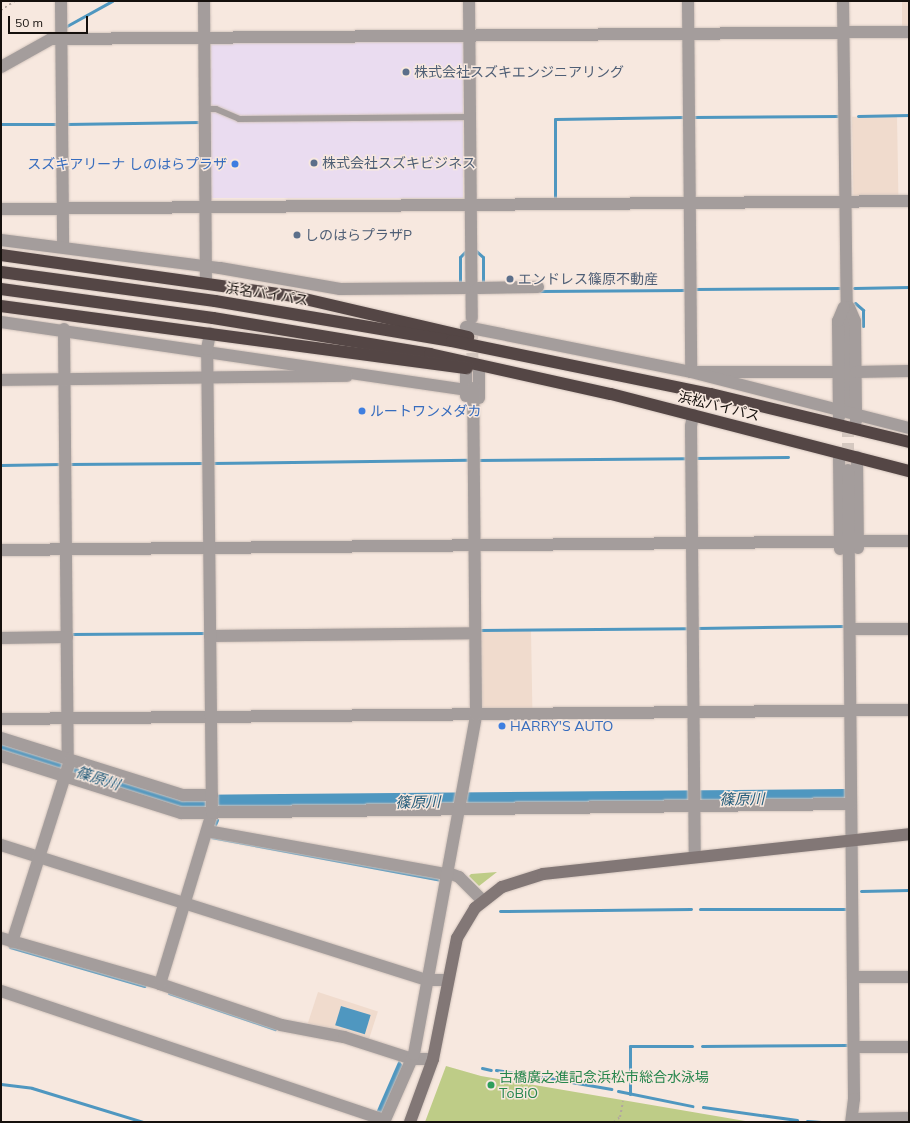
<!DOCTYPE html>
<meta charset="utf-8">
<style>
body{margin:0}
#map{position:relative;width:910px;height:1123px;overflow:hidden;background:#f7e8df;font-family:Mulish,"Noto Sans JP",sans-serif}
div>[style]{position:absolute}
.commercial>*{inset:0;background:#eadcf0;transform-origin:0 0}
.built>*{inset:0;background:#f0dbcd;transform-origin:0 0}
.green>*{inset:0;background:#becc87}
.water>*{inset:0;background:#4f97c0;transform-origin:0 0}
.stream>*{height:3px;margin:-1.5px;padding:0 1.5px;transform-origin:1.5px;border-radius:1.5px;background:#4f97c0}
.river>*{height:19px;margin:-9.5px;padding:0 9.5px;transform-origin:9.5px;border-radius:9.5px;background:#4f97c0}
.street-tunnel>*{height:12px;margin-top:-6px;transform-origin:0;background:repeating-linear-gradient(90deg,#d5c8c0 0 12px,transparent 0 18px)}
.path>*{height:2px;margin-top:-1px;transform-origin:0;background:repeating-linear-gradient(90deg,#b2a69f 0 2px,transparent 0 5px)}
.roads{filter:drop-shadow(0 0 1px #d3c5bd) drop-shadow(0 0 1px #d3c5bd)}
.lane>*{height:6px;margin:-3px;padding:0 3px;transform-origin:3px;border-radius:3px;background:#a49d9c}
.street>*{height:12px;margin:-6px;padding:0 6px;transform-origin:6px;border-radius:6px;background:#a49d9c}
.secondary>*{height:12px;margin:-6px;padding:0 6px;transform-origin:6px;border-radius:6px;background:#827776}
.highway>*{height:12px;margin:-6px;padding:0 6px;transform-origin:6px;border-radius:6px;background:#544645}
.dots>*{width:11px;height:11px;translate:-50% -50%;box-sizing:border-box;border:2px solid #f7e8df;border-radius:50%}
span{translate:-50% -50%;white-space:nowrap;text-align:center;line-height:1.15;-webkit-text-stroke:3px #f7e8df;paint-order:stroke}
.service-label{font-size:14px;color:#4e5e75}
.left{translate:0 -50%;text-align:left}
.shop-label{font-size:14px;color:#366cbe}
.right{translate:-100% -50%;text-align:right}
.street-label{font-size:14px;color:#15100d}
.leisure-label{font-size:14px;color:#27864d}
.water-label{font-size:15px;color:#265d7b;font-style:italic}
.frame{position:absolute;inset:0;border:2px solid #15100d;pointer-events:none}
.scale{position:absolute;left:8px;top:16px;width:80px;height:18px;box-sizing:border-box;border:2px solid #15100d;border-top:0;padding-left:5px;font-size:12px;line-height:14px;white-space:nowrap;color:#15100d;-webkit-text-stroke:3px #f7e8df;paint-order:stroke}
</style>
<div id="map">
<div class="commercial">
<div style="left:463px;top:39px;width:159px;height:252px;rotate:90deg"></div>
</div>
<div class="built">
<div style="left:902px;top:1px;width:7px;height:27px"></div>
<div style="left:897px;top:116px;width:81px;height:45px;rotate:89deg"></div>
<div style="left:531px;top:630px;width:80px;height:52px;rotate:89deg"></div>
<div style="left:318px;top:992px;width:63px;height:36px;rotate:18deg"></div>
</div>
<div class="green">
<div style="clip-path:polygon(497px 872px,479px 886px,469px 876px,471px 874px)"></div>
<div style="clip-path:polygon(446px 1066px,481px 1076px,751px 1122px,425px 1122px)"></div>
</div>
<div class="water">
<div style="left:341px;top:1006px;width:31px;height:20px;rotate:17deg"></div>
<div style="clip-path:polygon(399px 1060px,403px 1066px,379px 1122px,372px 1122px)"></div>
</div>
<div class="stream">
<div style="left:65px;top:27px;width:54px;rotate:-29deg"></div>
<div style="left:858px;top:116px;width:51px;rotate:-1.1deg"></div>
<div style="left:693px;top:117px;width:146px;rotate:-0.4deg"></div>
<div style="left:1px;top:124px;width:56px"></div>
<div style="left:67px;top:124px;width:133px;rotate:-0.9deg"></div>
<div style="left:555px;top:198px;width:79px;rotate:-90deg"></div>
<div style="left:555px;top:119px;width:129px;rotate:-0.9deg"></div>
<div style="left:476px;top:251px;width:9px;rotate:41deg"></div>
<div style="left:483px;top:257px;width:27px;rotate:90deg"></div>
<div style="left:460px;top:283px;width:26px;rotate:-90deg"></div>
<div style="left:460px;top:257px;width:8px;rotate:-45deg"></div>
<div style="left:854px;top:288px;width:55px;rotate:-1deg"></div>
<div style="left:694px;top:289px;width:148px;rotate:-0.4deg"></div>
<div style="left:540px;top:291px;width:146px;rotate:-0.4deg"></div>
<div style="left:855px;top:303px;width:11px;rotate:41deg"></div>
<div style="left:863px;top:310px;width:16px;rotate:90deg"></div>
<div style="left:695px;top:458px;width:93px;rotate:-0.6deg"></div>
<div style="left:477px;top:460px;width:210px;rotate:-0.5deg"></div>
<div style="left:212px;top:463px;width:257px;rotate:-0.7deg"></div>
<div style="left:69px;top:464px;width:134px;rotate:-0.4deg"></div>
<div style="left:1px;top:465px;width:60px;rotate:-1deg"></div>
<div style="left:697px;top:628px;width:147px;rotate:-0.8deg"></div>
<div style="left:479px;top:630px;width:209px;rotate:-0.5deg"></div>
<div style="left:71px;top:634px;width:135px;rotate:-0.4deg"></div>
<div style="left:214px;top:827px;width:8px;rotate:-67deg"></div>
<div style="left:211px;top:837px;width:233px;rotate:10.6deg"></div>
<div style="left:861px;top:891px;width:48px;rotate:-1.2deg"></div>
<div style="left:700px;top:909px;width:147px"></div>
<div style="left:500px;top:911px;width:191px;rotate:-0.6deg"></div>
<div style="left:10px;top:947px;width:140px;rotate:16.2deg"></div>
<div style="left:169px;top:993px;width:112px;rotate:18.8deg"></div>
<div style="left:702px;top:1046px;width:146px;rotate:-0.4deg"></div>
<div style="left:482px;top:1068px;width:9px;rotate:13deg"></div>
<div style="left:496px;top:1070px;width:61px;rotate:8.5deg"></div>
<div style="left:571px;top:1082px;width:41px;rotate:9.9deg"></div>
<div style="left:1px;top:1084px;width:31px;rotate:7deg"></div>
<div style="left:32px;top:1088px;width:116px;rotate:17deg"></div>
<div style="left:618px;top:1091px;width:76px;rotate:11.5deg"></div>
<div style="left:630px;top:1094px;width:48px;rotate:-90deg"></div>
<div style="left:630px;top:1046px;width:62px"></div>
<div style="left:703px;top:1107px;width:95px;rotate:7.9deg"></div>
<div style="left:807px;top:1121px;width:14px;rotate:4deg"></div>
</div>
<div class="river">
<div style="left:1px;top:747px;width:189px;rotate:17.6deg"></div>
<div style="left:181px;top:804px;width:663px;rotate:-0.52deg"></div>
</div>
<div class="street-tunnel">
<div style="left:472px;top:335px;width:53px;rotate:88.9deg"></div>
<div style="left:848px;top:407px;width:63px;rotate:90deg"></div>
</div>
<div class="path">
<div style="left:1px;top:10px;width:17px;rotate:-33deg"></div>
<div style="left:614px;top:1122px;width:8px;rotate:-40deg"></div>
<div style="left:620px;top:1117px;width:16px;rotate:-79deg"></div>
</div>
<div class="roads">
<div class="lane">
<div style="left:205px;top:109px;width:11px"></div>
<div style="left:216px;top:109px;width:25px;rotate:23deg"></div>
<div style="left:239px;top:119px;width:231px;rotate:-0.5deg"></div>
</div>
<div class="street">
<div style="left:61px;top:1px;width:245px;rotate:89.5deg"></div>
<div style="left:204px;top:1px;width:281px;rotate:89.6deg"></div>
<div style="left:469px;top:1px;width:317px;rotate:89.5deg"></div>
<div style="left:688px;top:1px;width:371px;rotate:89.5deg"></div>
<div style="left:691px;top:372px;width:147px"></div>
<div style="left:843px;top:1px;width:406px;rotate:89.3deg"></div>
<div style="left:1px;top:67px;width:57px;rotate:-29.2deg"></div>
<div style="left:51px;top:39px;width:858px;rotate:-0.47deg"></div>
<div style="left:1px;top:209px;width:908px;rotate:-0.5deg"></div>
<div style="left:1px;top:240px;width:221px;rotate:7.3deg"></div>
<div style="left:220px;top:268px;width:122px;rotate:9.9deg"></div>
<div style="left:340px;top:289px;width:125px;rotate:-0.5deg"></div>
<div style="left:478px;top:288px;width:60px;rotate:-1deg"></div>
<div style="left:849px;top:307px;width:15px;rotate:67deg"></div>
<div style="left:855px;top:321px;width:100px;rotate:89.4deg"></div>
<div style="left:1px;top:322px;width:470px;rotate:8.3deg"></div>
<div style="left:466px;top:327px;width:229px;rotate:11.3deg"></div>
<div style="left:691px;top:372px;width:225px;rotate:14.4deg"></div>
<div style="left:64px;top:329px;width:430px;rotate:89.5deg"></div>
<div style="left:466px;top:368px;width:28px;rotate:90deg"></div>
<div style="left:479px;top:370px;width:28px;rotate:90deg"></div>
<div style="left:856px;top:372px;width:53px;rotate:-1.1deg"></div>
<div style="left:1px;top:380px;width:346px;rotate:-0.7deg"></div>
<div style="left:693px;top:415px;width:11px;rotate:100deg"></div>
<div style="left:691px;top:426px;width:431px;rotate:89.5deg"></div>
<div style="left:839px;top:417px;width:96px;rotate:-90.6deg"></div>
<div style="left:838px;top:321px;width:15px;rotate:-67deg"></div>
<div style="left:839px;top:453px;width:96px;rotate:89.4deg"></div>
<div style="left:857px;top:457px;width:91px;rotate:89.4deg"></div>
<div style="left:848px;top:470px;width:629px;rotate:89.45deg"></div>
<div style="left:854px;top:1099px;width:23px;rotate:97deg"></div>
<div style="left:1px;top:550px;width:908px;rotate:-0.57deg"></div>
<div style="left:850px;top:629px;width:59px"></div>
<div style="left:210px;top:636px;width:265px;rotate:-0.6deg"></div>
<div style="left:1px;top:638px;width:66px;rotate:-0.9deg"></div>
<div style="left:1px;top:719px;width:908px;rotate:-0.57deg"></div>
<div style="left:1px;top:738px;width:191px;rotate:17.4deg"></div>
<div style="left:183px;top:795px;width:29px"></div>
<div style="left:1px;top:756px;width:189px;rotate:17.6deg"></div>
<div style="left:181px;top:813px;width:670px;rotate:-0.77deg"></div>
<div style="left:207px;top:831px;width:243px;rotate:10.2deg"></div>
<div style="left:1px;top:845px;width:446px;rotate:17.6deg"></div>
<div style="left:426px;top:980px;width:22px"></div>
<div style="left:446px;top:872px;width:14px;rotate:21deg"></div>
<div style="left:459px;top:877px;width:34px;rotate:45deg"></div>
<div style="left:1px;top:938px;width:166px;rotate:16.1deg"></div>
<div style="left:160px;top:984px;width:128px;rotate:18.7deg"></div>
<div style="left:281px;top:1025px;width:64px;rotate:10.8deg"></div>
<div style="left:344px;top:1037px;width:71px;rotate:17.9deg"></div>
<div style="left:412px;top:1059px;width:21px"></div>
<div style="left:12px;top:942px;width:191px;rotate:-72.3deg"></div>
<div style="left:853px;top:977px;width:56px"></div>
<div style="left:160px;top:984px;width:179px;rotate:-73.1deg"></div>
<div style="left:212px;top:813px;width:464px;rotate:-90.6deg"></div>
<div style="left:207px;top:349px;width:16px;rotate:-79deg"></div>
<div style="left:1px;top:991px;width:405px;rotate:18.6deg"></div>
<div style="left:854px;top:1047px;width:55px"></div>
<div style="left:852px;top:1119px;width:57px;rotate:-1deg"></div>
<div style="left:384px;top:1122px;width:74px;rotate:-66.2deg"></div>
<div style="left:414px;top:1054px;width:345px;rotate:-79.6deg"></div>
<div style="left:476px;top:715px;width:327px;rotate:-90.5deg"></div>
</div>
<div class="secondary">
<div style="left:410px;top:1122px;width:67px;rotate:-69.9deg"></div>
<div style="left:433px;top:1059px;width:123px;rotate:-78.8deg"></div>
<div style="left:457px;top:938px;width:35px;rotate:-59deg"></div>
<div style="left:475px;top:908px;width:34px;rotate:-38deg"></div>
<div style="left:502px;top:887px;width:43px;rotate:-17.6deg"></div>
<div style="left:543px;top:874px;width:368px;rotate:-6.2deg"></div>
</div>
<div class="highway">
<div style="left:1px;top:255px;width:294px;rotate:8deg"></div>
<div style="left:292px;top:296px;width:181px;rotate:13.1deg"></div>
<div style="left:1px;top:272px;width:216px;rotate:7.7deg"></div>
<div style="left:215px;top:301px;width:240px;rotate:9.6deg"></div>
<div style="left:452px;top:341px;width:264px;rotate:11.6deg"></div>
<div style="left:711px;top:394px;width:204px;rotate:13.6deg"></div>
<div style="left:1px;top:289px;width:214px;rotate:7.8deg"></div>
<div style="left:213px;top:318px;width:220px;rotate:9.4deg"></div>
<div style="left:430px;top:354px;width:185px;rotate:12.5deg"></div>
<div style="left:611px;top:394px;width:308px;rotate:14.5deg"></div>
<div style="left:1px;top:306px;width:470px;rotate:7.6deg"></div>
</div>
</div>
<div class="dots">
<div style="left:406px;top:72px;background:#5c6f8a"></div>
<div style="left:314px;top:163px;background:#5c6f8a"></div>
<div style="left:235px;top:164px;background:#3f7fe0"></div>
<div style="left:297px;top:235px;background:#5c6f8a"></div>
<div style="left:510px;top:279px;background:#5c6f8a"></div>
<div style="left:362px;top:411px;background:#3f7fe0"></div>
<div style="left:502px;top:726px;background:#3f7fe0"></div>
<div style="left:491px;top:1085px;background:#2e9e5b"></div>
</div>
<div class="service-label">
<span class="left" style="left:414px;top:72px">株式会社スズキエンジニアリング</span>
<span class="left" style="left:322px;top:163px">株式会社スズキビジネス</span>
<span class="left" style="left:305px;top:235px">しのはらプラザP</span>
<span class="left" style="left:518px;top:279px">エンドレス篠原不動産</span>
</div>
<div class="shop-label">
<span class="right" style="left:227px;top:164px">スズキアリーナ しのはらプラザ</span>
<span class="left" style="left:370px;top:411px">ルートワンメダカ</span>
<span class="left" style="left:510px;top:726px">HARRY'S AUTO</span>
</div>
<div class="street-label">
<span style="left:267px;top:294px;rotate:9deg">浜名バイパス</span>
<span style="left:719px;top:406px;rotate:14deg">浜松バイパス</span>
</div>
<div class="leisure-label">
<span class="left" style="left:499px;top:1085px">古橋廣之進記念浜松市総合水泳場<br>ToBiO</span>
</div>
<div class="water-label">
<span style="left:98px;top:778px;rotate:18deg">篠原川</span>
<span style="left:742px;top:799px;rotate:-1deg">篠原川</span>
<span style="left:418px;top:802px;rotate:-1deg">篠原川</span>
</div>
<div class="frame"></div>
<div class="scale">50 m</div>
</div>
